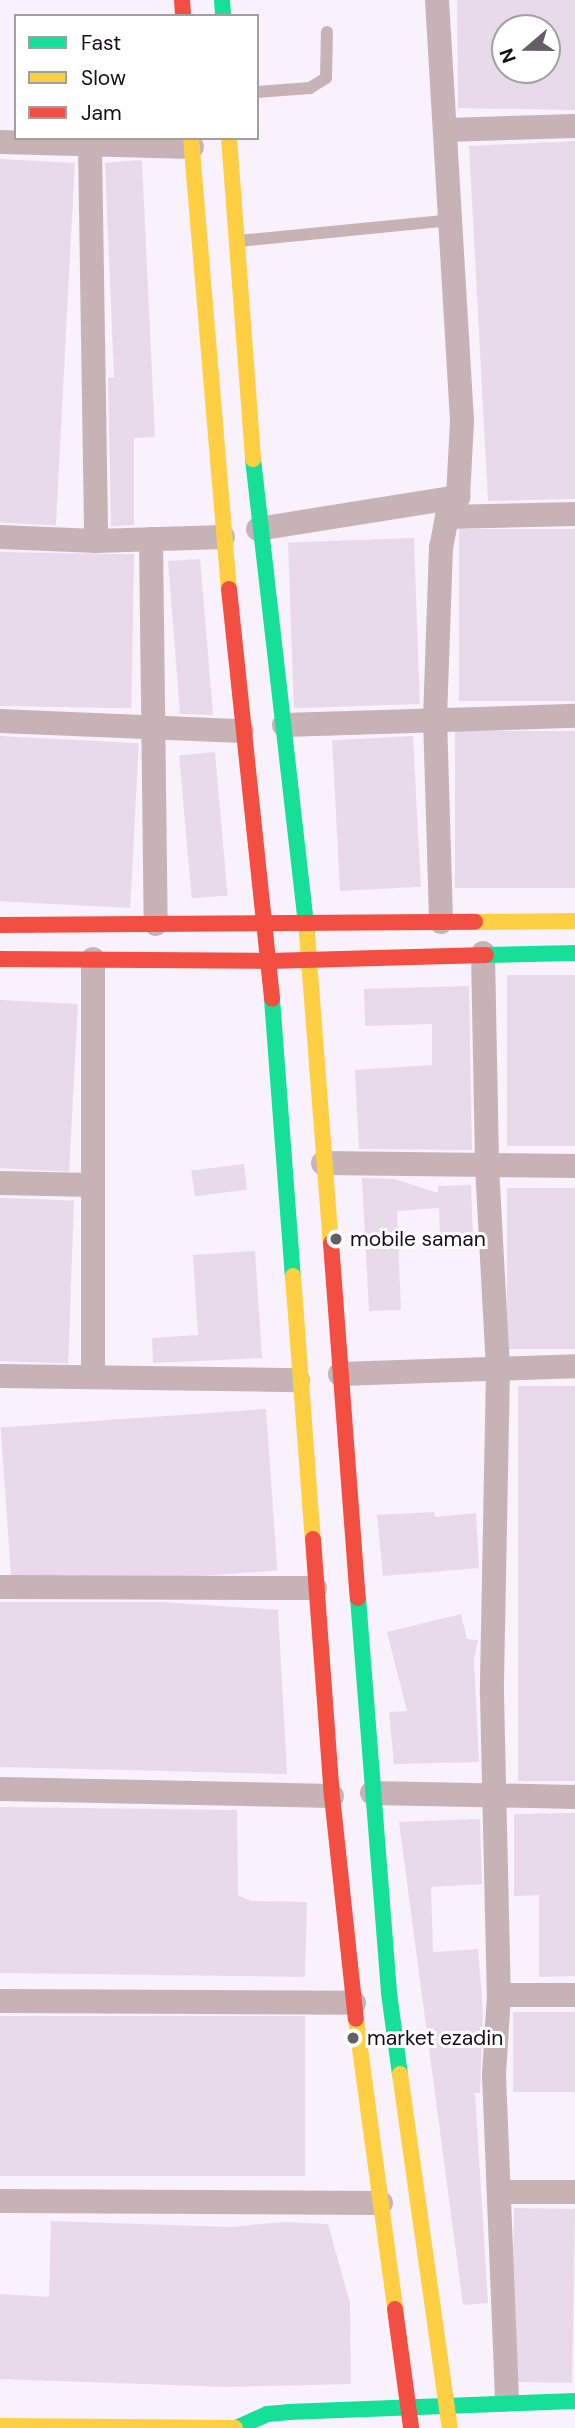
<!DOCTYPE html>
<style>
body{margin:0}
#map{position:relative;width:575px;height:2428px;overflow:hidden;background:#f9f2fc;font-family:"DM Sans",sans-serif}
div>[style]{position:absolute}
.building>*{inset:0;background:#e8daea;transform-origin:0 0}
.lane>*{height:12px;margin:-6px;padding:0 6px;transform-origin:6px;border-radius:6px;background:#c7b3b6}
.street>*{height:24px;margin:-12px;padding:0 12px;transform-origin:12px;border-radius:12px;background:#c7b3b6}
.fast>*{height:16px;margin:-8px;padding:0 8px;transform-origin:8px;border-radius:8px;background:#16e098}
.slow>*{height:16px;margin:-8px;padding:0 8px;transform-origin:8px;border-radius:8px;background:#ffcf43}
.jam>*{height:16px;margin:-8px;padding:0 8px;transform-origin:8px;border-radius:8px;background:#f24e42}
.dots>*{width:19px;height:19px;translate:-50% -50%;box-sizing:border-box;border:4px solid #fff;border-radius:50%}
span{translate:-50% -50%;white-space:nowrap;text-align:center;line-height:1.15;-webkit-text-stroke:6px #fff;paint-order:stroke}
.poi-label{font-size:21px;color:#130f14}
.left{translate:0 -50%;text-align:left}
.legend{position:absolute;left:14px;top:14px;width:245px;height:126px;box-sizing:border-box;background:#fff;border:2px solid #a19fa1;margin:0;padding:9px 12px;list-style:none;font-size:21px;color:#130f14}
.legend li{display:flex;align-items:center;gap:14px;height:35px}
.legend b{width:35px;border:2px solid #a19fa1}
.north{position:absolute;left:491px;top:14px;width:70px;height:70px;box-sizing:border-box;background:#fff;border:2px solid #a19fa1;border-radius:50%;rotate:250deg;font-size:19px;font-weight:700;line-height:28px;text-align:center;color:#130f14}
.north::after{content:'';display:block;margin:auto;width:24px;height:32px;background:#645e65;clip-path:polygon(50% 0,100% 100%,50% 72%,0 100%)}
</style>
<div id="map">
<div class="building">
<div style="clip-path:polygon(evenodd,457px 0,575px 0,575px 110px,458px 108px,457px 0,505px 28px,547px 28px,547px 70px,505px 70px,505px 28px)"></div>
<div style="clip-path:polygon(575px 141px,575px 499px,488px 501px,469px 146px)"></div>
<div style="left:0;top:159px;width:75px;height:363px;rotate:3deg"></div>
<div style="clip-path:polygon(138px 160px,142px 161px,155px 437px,134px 438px,134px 525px,111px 526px,108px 378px,114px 377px,105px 163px)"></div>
<div style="left:575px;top:529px;width:172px;height:116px;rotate:90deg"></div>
<div style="left:414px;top:538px;width:166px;height:126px;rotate:88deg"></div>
<div style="left:0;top:552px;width:134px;height:154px;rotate:1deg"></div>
<div style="clip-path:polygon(200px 559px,207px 642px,213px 715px,180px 714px,168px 561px)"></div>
<div style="left:575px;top:731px;width:157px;height:120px;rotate:90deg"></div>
<div style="left:0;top:736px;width:139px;height:165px;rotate:3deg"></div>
<div style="left:413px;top:736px;width:151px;height:81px;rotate:87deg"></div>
<div style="left:215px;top:752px;width:144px;height:36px;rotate:85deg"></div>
<div style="left:575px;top:975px;width:171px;height:68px;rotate:90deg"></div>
<div style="clip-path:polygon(469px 986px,472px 1150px,359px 1149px,355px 1070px,432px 1065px,432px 1024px,365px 1026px,364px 989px)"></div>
<div style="left:0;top:1000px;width:78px;height:168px;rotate:3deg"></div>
<div style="left:244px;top:1164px;width:26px;height:53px;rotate:83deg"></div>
<div style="clip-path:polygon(362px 1178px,394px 1179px,438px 1193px,438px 1186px,471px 1185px,473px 1238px,440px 1239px,439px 1208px,397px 1211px,401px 1310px,369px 1311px)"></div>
<div style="left:575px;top:1188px;width:161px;height:68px;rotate:90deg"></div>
<div style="left:0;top:1198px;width:74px;height:163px;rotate:2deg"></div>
<div style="clip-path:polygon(255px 1251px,262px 1358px,153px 1363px,152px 1338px,198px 1335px,193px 1255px)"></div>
<div style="left:518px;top:1386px;width:57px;height:395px"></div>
<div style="left:266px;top:1409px;width:162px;height:266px;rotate:86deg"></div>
<div style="clip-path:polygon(434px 1512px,435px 1517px,476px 1513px,479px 1568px,383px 1576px,377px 1515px)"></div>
<div style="clip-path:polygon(0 1602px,162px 1602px,278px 1610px,287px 1774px,0 1767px)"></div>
<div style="clip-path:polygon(461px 1614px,467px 1639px,478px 1640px,474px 1660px,479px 1762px,394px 1764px,389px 1712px,407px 1711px,387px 1632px)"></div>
<div style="clip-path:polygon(0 1807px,237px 1810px,238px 1895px,251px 1901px,307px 1902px,305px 1977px,0 1973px)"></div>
<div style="clip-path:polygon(575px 1813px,575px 1976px,539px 1977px,539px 1895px,514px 1896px,514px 1814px)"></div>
<div style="clip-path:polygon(480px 1819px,482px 1884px,431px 1887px,433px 1952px,478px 1949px,483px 2013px,480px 2093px,475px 2093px,488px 2303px,463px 2305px,399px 1822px)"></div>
<div style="left:575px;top:2012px;width:80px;height:62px;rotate:90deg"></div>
<div style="left:0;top:2016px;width:305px;height:160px"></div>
<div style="left:514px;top:2208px;width:61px;height:174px;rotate:1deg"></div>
<div style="clip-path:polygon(51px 2221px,231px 2227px,283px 2222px,328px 2224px,350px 2303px,351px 2384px,228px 2387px,0 2379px,0 2294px,49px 2297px)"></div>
</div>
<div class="lane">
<div style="left:257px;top:92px;width:53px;rotate:-4.3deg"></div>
<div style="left:310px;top:88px;width:19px;rotate:-32deg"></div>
<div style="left:326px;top:78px;width:46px;rotate:-88.8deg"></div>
<div style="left:238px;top:241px;width:214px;rotate:-5.6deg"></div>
</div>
<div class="street">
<div style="left:437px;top:0;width:422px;rotate:86.6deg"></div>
<div style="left:462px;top:421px;width:76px;rotate:93deg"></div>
<div style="left:458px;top:497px;width:23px;rotate:119deg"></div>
<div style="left:447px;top:517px;width:31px;rotate:101deg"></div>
<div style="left:441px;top:547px;width:170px;rotate:92deg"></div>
<div style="left:435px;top:717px;width:205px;rotate:88.3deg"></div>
<div style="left:446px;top:130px;width:129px;rotate:-1.8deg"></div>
<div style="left:0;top:142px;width:192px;rotate:1.5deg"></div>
<div style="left:90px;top:146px;width:395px;rotate:89.1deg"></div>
<div style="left:447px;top:517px;width:128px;rotate:-1.3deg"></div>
<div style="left:258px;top:529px;width:203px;rotate:-9.1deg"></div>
<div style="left:0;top:537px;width:96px;rotate:2.4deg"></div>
<div style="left:96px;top:541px;width:127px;rotate:-1.8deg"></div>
<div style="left:151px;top:539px;width:385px;rotate:89.3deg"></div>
<div style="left:0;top:721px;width:242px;rotate:2.4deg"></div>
<div style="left:284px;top:725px;width:291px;rotate:-1.8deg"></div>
<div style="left:483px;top:953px;width:213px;rotate:88.9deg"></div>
<div style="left:487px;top:1166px;width:203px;rotate:86.9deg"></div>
<div style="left:498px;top:1369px;width:325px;rotate:91.1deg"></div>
<div style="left:492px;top:1694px;width:301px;rotate:88.7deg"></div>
<div style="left:499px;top:1995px;width:80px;rotate:93.6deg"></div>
<div style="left:494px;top:2075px;width:322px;rotate:87.7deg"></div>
<div style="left:323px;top:1163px;width:252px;rotate:0.7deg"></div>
<div style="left:0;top:1183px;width:91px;rotate:1.3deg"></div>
<div style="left:340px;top:1374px;width:235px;rotate:-1.9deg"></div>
<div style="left:0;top:1376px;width:298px;rotate:0.8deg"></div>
<div style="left:93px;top:1377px;width:418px;rotate:-90deg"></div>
<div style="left:0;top:1587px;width:315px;rotate:0.2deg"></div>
<div style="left:0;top:1789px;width:332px;rotate:1.2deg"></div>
<div style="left:372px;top:1793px;width:203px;rotate:1.1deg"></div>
<div style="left:499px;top:1995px;width:76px"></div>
<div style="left:0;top:2001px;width:354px;rotate:0.3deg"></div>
<div style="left:502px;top:2192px;width:73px"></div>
<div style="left:0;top:2201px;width:381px;rotate:0.3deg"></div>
</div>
<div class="fast">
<div style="left:222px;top:0;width:16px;rotate:86deg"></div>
<div style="left:253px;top:459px;width:478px;rotate:83.5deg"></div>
<div style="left:486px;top:955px;width:89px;rotate:-1.3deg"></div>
<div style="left:272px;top:999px;width:278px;rotate:85.7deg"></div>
<div style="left:358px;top:1598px;width:396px;rotate:85.5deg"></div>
<div style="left:389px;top:1993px;width:82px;rotate:82.3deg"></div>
<div style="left:236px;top:2428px;width:34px;rotate:-24deg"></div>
<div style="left:267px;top:2414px;width:21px;rotate:-5deg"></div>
<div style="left:288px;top:2412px;width:287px;rotate:-2.2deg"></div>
</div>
<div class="slow">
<div style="left:191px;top:138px;width:453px;rotate:85.2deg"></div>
<div style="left:229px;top:138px;width:322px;rotate:85.7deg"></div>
<div style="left:475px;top:922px;width:100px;rotate:-0.6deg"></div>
<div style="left:307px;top:934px;width:310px;rotate:85.6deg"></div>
<div style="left:293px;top:1276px;width:264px;rotate:85.7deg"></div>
<div style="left:356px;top:2019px;width:293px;rotate:82.3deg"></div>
<div style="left:400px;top:2074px;width:358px;rotate:82deg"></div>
<div style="left:0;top:2426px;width:235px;rotate:0.5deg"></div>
</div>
<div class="jam">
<div style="left:182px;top:0;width:16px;rotate:86deg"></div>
<div style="left:229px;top:589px;width:412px;rotate:84deg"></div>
<div style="left:0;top:925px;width:475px;rotate:-0.4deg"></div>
<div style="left:0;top:959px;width:269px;rotate:0.4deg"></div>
<div style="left:269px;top:961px;width:217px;rotate:-1.6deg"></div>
<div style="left:331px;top:1243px;width:356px;rotate:85.7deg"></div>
<div style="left:313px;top:1539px;width:258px;rotate:85.8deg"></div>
<div style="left:332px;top:1796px;width:224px;rotate:83.9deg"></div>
<div style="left:395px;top:2309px;width:120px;rotate:82.3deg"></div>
</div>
<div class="dots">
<div style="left:336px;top:1239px;background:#645e65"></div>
<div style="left:353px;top:2038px;background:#645e65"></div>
</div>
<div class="poi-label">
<span class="left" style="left:350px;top:1239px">mobile saman</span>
<span class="left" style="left:367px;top:2038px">market ezadin</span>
</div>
<ul class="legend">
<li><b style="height:9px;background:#16e098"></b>Fast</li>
<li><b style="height:9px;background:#ffcf43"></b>Slow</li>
<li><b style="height:9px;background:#f24e42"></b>Jam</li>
</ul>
<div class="north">N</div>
</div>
